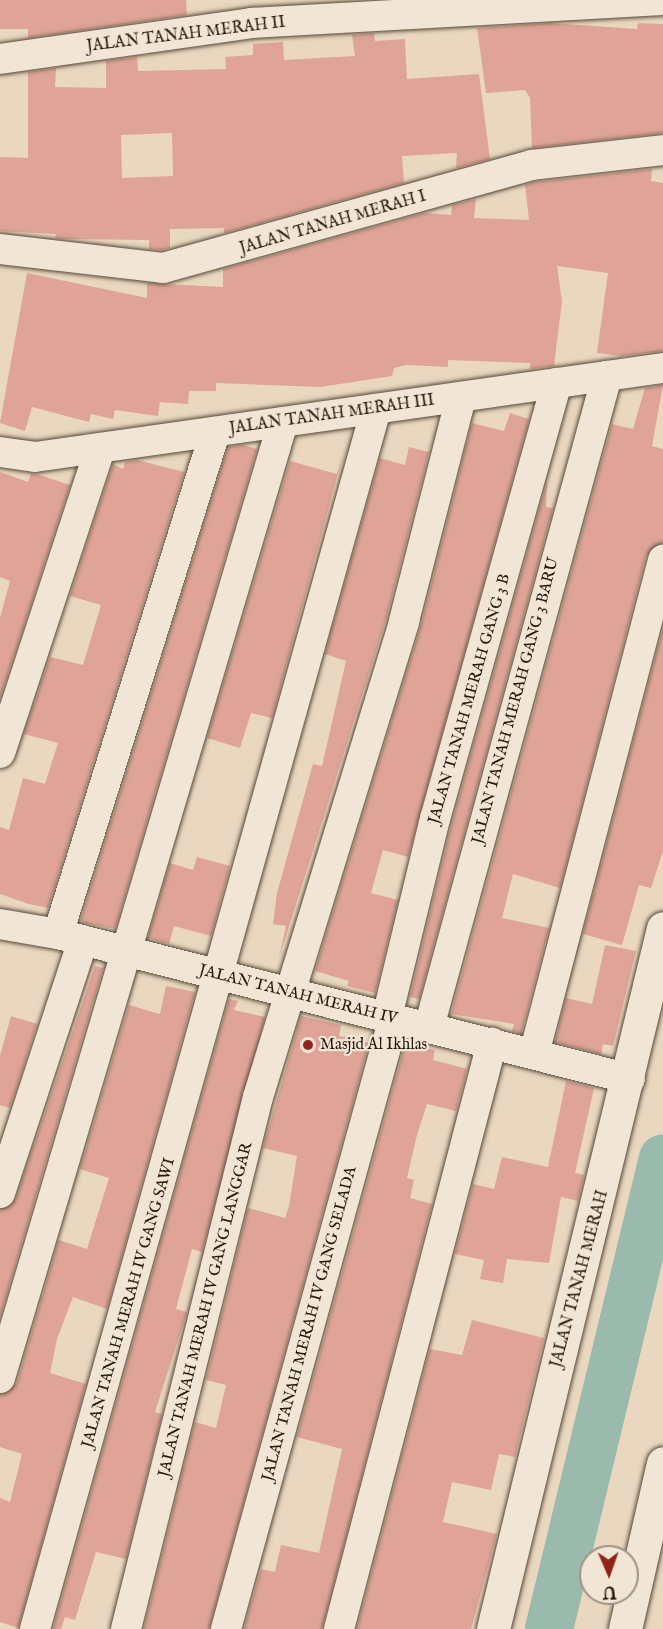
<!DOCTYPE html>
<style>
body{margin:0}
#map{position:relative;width:663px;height:1629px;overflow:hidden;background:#e9d7bf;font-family:"IM FELL English",serif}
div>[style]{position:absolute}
.river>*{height:48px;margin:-24px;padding:0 24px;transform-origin:24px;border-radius:24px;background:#99baac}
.building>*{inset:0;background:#dfa497}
.roads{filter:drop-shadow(0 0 2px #564937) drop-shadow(0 0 2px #564937)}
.minor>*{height:30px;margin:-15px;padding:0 15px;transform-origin:15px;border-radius:15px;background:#f1e5d5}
.tertiary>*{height:33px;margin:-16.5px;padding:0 16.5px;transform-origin:16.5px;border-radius:16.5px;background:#f1e5d5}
.dots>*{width:16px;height:16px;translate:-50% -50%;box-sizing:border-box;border:3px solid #f1e5d5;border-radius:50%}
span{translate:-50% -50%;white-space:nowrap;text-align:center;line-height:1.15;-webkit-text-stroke:4.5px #f1e5d5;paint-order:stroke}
.street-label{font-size:16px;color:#251a0a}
.poi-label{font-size:16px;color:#251a0a}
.left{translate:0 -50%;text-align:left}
.north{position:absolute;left:579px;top:1545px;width:60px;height:60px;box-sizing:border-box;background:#f1e5d5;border:2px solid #9f9484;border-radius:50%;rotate:178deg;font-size:16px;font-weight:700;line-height:24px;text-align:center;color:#251a0a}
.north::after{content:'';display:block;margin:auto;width:21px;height:27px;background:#8f2418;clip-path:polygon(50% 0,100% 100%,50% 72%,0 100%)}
</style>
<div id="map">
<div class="river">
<div style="left:549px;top:1629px;width:484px;rotate:-76.4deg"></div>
</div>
<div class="building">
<div style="clip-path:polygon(0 0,186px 0,187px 15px,28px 38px,28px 29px,0 29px)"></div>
<div style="clip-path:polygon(550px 23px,637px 29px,638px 23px,663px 24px,663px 133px,532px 148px,530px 98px,525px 90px,486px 93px,477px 28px)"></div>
<div style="clip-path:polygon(evenodd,374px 33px,375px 41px,405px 39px,407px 79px,479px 74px,490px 159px,456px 168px,457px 153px,402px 156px,404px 183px,224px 233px,224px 228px,170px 229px,170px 248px,162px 250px,149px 249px,149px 240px,64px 239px,55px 238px,56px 234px,0 231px,0 157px,28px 158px,28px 72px,56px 68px,55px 87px,106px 88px,106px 61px,137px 57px,138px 71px,226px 69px,225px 57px,253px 55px,253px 44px,283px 42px,284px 60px,355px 56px,352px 35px,374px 33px,172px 133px,173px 176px,122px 178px,121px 135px,172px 133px)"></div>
<div style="clip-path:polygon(652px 169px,651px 181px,663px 183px,663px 351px,622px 356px,597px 353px,608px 273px,557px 266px,562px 301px,554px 366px,530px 369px,530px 363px,448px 360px,448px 367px,406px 365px,394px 368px,392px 376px,320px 387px,216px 383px,216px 391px,189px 391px,188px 404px,160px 402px,158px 416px,115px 410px,113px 419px,91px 414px,89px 422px,32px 407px,25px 431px,0 423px,27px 273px,147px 298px,147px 283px,223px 287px,223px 269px,425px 213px,451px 215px,452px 205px,476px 199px,474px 218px,529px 220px,525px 185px,535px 182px)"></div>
<div style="clip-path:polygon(663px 385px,652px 446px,663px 449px,663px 543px,646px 556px,560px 888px,513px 874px,502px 918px,549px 928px,521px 1034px,512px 1031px,514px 1024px,451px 1014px,612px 424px,633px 429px,645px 388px)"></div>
<div style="clip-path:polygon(510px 413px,529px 419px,408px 857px,383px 850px,371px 893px,398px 900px,375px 993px,347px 986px,349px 981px,315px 971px,421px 626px,472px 423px,504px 431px)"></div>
<div style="clip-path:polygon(243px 445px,257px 449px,115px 929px,84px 923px,81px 919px,228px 447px)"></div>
<div style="clip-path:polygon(345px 447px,272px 718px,251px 713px,240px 748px,207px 738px,290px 461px,337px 474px)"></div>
<div style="clip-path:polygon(409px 447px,429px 452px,387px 616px,279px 958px,286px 926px,273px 924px,277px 893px,313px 764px,322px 766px,346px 661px,325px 654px,380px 458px,405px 465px)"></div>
<div style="clip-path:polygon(137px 460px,184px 472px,48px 908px,29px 904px,0 894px,0 827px,9px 830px,23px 778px,45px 784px,58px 743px,24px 734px,50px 657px,83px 665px,101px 605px,70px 596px,113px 464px,123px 469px,125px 462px)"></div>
<div style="clip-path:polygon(0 472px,28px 482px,31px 474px,37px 474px,70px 485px,0 698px,0 618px,10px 581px,0 577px)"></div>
<div style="clip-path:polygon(547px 482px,546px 507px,553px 508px,419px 999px,410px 997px,452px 823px)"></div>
<div style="clip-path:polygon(663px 628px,663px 851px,651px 888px,639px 885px,622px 945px,583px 934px)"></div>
<div style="clip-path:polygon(197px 857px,230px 866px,211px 936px,174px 926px,169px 944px,148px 938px,170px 863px,193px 870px)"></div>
<div style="clip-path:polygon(605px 945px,636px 951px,613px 1046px,603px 1044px,601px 1054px,555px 1042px,566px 998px,592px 1004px)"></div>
<div style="clip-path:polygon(95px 966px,103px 968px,0 1317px,0 1210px,16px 1198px)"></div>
<div style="clip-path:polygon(166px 986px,195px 992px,107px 1309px,73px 1297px,57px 1339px,50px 1373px,86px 1384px,18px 1628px,0 1622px,0 1498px,10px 1502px,22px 1454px,0 1447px,0 1395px,17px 1383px,59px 1240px,87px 1249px,109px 1178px,80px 1169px,129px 1005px,160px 1014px)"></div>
<div style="clip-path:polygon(229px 999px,238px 1001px,234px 1010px,265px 1017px,202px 1252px,192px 1249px,176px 1309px,187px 1312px,155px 1412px,162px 1414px,126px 1559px,96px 1552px,75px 1620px,65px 1617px,61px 1629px,53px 1629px)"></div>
<div style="clip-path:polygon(11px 1016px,37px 1024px,10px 1108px,0 1105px,0 1056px)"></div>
<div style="clip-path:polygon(301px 1016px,341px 1025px,339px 1036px,369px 1043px,209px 1629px,144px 1629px,195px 1422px,216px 1428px,226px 1385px,206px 1380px,248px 1208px,285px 1218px,289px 1206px,297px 1156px,263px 1148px)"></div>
<div style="clip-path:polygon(405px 1045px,435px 1050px,433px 1060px,467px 1069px,456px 1111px,427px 1104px,417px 1135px,407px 1178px,414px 1180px,410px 1198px,432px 1204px,322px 1629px,244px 1629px,261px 1569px,275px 1572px,281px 1545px,319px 1553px,342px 1449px,297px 1437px)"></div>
<div style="clip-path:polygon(566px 1081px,594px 1088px,575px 1173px,584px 1175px,578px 1201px,561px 1197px,549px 1263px,507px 1259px,503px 1283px,480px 1279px,484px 1260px,455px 1254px,473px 1184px,494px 1189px,502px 1157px,548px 1167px)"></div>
<div style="clip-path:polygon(472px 1320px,544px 1338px,515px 1457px,499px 1454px,491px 1490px,452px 1482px,443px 1522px,497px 1534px,471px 1629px,357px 1629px,430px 1349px,462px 1355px)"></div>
</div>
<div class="roads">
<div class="minor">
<div style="left:0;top:59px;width:255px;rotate:-8.1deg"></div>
<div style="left:252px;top:23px;width:409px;rotate:-3.2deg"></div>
<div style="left:0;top:249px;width:164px;rotate:6.6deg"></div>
<div style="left:163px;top:268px;width:383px;rotate:-15.6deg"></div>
<div style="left:532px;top:165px;width:132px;rotate:-6.5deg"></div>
<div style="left:0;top:452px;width:35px;rotate:8deg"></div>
<div style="left:35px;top:457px;width:634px;rotate:-8.07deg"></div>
<div style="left:0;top:753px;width:321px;rotate:-71.8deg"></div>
<div style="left:0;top:924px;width:59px;rotate:9.8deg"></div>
<div style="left:58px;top:934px;width:590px;rotate:14.22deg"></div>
<div style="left:58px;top:934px;width:526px;rotate:-72.63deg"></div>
<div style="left:387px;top:1017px;width:204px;rotate:-76.4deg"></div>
<div style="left:435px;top:819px;width:453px;rotate:-74.4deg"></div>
<div style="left:429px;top:1027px;width:675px;rotate:-74.71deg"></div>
<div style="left:534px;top:1054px;width:511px;rotate:-75.36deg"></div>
<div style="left:0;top:1193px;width:266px;rotate:-71.8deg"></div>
<div style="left:0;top:1378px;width:997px;rotate:-73.51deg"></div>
<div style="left:35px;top:1629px;width:1267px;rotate:-74.38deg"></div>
<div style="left:126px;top:1629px;width:548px;rotate:-76.07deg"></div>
<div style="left:258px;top:1097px;width:498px;rotate:-72.9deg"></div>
<div style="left:404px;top:621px;width:231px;rotate:-75.7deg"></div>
<div style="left:226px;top:1629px;width:634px;rotate:-74.63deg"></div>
<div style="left:339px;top:1629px;width:606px;rotate:-75.37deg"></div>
</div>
<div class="tertiary">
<div style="left:493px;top:1629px;width:721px;rotate:-76.37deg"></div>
<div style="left:625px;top:1629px;width:170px;rotate:-77.1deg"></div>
</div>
</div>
<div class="dots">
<div style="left:308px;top:1045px;background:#8f2418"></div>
</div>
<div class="street-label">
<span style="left:186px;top:35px;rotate:-7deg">JALAN TANAH MERAH II</span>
<span style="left:333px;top:223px;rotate:-16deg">JALAN TANAH MERAH I</span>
<span style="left:332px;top:415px;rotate:-8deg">JALAN TANAH MERAH III</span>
<span style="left:470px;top:699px;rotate:-74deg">JALAN TANAH MERAH GANG 3 B</span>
<span style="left:516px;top:701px;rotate:-75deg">JALAN TANAH MERAH GANG 3 BARU</span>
<span style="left:298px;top:995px;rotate:14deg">JALAN TANAH MERAH IV</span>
<span style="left:580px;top:1279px;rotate:-75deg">JALAN TANAH MERAH</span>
<span style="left:129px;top:1303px;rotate:-74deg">JALAN TANAH MERAH IV GANG SAWI</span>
<span style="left:206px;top:1310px;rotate:-76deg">JALAN TANAH MERAH IV GANG LANGGAR</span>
<span style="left:310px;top:1324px;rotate:-75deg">JALAN TANAH MERAH IV GANG SELADA</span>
</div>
<div class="poi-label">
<span class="left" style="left:320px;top:1045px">Masjid Al Ikhlas</span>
</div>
<div class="north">U</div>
</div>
